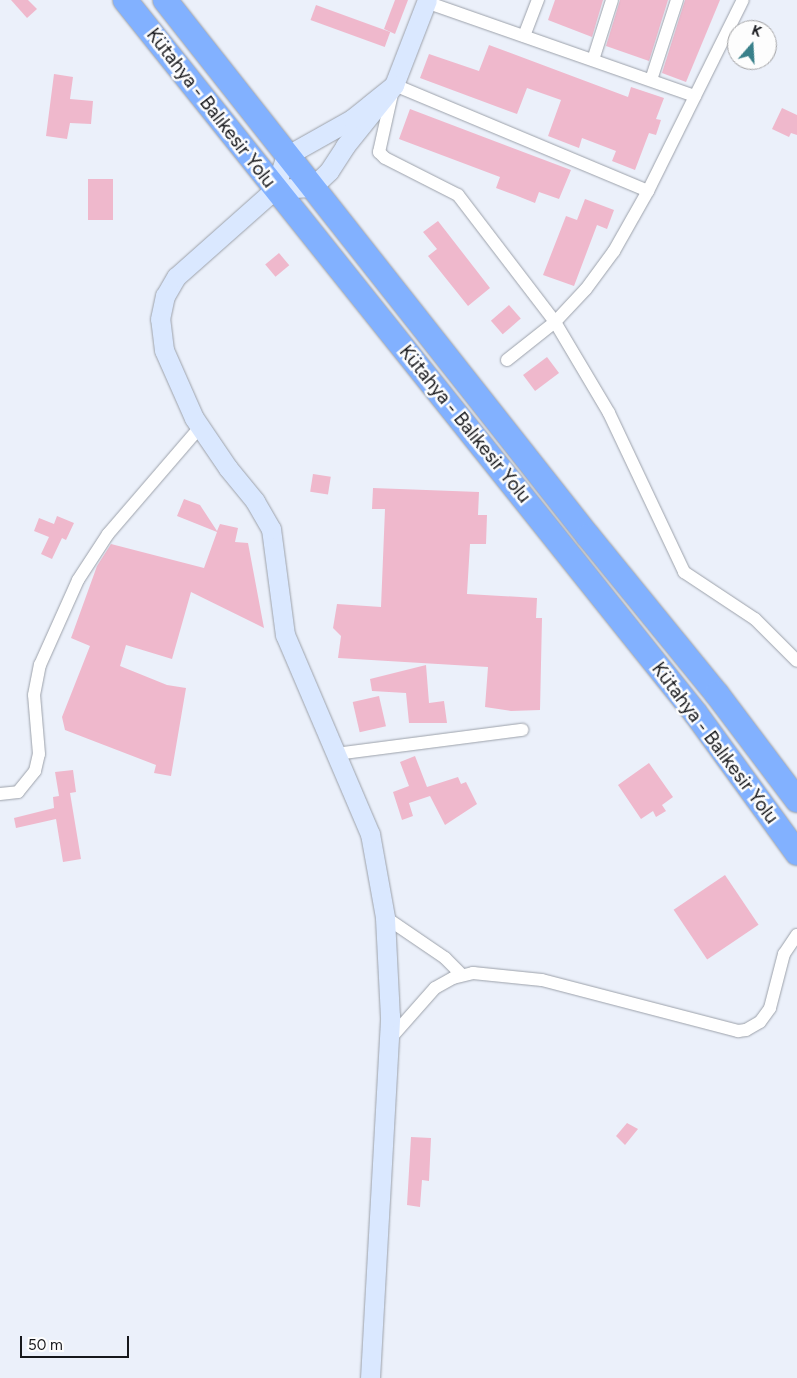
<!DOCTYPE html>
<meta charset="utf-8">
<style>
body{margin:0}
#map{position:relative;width:797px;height:1378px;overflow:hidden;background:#ebf0fa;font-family:Figtree,sans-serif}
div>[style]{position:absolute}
.building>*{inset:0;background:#efb8cc;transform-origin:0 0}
.roads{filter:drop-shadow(0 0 1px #9ca1aa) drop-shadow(0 0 1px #9ca1aa)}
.street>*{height:12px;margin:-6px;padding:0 6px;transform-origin:6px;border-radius:6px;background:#fff}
.secondary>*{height:19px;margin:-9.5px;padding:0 9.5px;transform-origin:9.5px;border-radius:9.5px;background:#dae8ff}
.highway>*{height:24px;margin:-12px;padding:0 12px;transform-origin:12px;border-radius:12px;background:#82b1ff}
span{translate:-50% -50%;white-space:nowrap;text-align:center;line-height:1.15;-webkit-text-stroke:5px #fdfdfd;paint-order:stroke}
.street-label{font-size:19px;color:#16171b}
.north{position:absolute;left:727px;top:20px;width:50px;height:50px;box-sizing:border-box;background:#fdfdfd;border:1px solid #a1a1a3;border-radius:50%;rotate:19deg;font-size:14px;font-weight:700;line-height:20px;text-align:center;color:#16171b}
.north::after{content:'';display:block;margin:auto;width:18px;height:22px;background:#39808a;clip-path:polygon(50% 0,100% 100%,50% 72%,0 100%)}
.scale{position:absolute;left:20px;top:1336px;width:109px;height:22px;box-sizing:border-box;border:2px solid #16171b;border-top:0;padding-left:6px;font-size:15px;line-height:18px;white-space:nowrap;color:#16171b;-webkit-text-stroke:4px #fdfdfd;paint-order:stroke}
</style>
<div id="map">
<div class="building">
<div style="clip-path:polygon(11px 0,28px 0,37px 9px,27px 18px)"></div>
<div style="clip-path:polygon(395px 0,408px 0,395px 34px,384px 29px)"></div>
<div style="clip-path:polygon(555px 0,603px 0,592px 37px,548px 20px)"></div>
<div style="clip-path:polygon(620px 0,668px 0,649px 61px,606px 46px)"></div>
<div style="clip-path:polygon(685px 0,720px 0,686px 82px,662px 73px)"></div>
<div style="left:316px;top:5px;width:79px;height:16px;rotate:20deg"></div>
<div style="clip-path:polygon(489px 45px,628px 97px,631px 87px,664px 98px,656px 119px,661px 120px,656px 135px,649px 133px,635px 170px,612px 161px,616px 151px,582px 138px,579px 148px,548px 136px,561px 100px,527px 88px,517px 114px,420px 78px,429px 54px,479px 71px)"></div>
<div style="clip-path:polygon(54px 74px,73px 77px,70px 99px,93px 101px,91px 124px,70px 123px,67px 139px,46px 136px)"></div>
<div style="clip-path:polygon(782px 108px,797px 115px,797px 135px,791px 133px,789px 137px,772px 129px)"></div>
<div style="clip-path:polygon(410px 109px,571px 170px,559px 199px,539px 192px,535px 203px,515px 195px,496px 188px,500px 177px,399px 139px)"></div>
<div style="left:88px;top:179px;width:25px;height:41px"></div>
<div style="clip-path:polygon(585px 199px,614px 210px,607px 229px,597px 225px,574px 286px,543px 275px,566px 216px,577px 220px)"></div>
<div style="clip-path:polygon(438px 221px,490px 288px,468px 306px,428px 256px,437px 249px,423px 232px)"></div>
<div style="left:279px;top:253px;width:16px;height:18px;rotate:50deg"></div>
<div style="left:509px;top:305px;width:18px;height:24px;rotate:49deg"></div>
<div style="left:547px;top:357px;width:20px;height:30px;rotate:53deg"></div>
<div style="left:313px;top:474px;width:18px;height:18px;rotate:9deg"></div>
<div style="clip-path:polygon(373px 488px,479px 492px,478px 515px,487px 515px,486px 544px,470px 544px,467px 594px,537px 598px,536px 618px,542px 618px,540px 710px,511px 711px,485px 707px,488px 667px,338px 658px,341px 636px,333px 628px,337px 604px,381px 607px,385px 509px,372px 509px)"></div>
<div style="clip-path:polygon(184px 499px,200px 505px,217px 531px,220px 524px,238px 528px,235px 542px,248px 543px,264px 628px,191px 592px,172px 659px,126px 645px,120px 666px,167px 685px,186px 688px,171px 776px,154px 773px,156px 765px,65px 730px,62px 717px,90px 646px,71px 638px,97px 566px,111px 544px,204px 568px,217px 532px,177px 516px)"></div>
<div style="clip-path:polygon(57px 516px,74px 523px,66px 540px,62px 538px,52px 559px,41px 554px,49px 537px,34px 531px,39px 518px,54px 524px)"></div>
<div style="clip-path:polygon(426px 665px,429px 703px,444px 701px,447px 723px,409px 723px,406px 693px,372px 691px,370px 679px)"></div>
<div style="left:379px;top:696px;width:31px;height:27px;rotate:77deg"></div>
<div style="clip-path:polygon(415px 756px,427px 787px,458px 777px,461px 784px,466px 782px,477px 804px,445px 825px,430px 796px,409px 803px,413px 816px,402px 820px,393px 792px,409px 786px,400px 762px)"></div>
<div style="clip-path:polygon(649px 763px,673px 797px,662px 805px,666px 811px,656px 817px,653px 811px,641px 819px,618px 785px)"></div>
<div style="clip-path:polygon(73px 770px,76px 792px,70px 793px,81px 859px,63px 862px,56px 819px,16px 828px,14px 818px,54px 808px,53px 797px,59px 796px,55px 772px)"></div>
<div style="left:725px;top:875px;width:60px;height:62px;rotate:56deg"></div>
<div style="clip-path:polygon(627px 1123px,638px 1129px,625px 1145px,616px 1136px)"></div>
<div style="clip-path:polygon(411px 1137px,431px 1138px,429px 1181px,422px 1180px,420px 1207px,407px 1205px)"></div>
</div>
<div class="roads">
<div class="street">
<div style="left:426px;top:2px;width:285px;rotate:19.3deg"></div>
<div style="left:524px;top:36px;width:39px;rotate:-69deg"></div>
<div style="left:593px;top:60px;width:63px;rotate:-72.4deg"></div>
<div style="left:651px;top:80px;width:84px;rotate:-72deg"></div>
<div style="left:648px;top:191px;width:275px;rotate:-157.3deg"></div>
<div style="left:394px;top:85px;width:69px;rotate:102.6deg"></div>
<div style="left:379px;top:152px;width:8px;rotate:45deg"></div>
<div style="left:385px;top:158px;width:82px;rotate:26.9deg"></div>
<div style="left:458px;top:195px;width:160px;rotate:52.6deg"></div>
<div style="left:555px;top:322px;width:106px;rotate:59.3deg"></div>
<div style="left:609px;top:413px;width:176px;rotate:64.7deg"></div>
<div style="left:684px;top:572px;width:85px;rotate:33.5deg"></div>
<div style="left:755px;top:619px;width:59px;rotate:45deg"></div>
<div style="left:507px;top:360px;width:61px;rotate:-38.4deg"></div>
<div style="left:555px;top:322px;width:45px;rotate:-46.8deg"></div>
<div style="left:586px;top:289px;width:47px;rotate:-53.6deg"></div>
<div style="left:614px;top:251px;width:69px;rotate:-60.5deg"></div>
<div style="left:648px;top:191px;width:213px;rotate:-63.6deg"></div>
<div style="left:336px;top:754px;width:188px;rotate:-7.4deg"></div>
<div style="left:0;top:794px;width:18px;rotate:-6deg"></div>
<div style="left:18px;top:792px;width:27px;rotate:-51deg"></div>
<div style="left:35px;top:771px;width:17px;rotate:-77deg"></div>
<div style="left:39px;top:754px;width:59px;rotate:-94.8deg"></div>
<div style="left:34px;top:695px;width:31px;rotate:-79deg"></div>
<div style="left:40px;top:665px;width:93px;rotate:-65.9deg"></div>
<div style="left:78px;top:580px;width:55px;rotate:-56.9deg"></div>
<div style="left:108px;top:534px;width:141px;rotate:-49.3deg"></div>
<div style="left:385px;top:917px;width:73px;rotate:34.3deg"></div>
<div style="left:445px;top:958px;width:24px;rotate:45deg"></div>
<div style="left:389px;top:1040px;width:69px;rotate:-48.5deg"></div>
<div style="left:435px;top:988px;width:21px;rotate:-29deg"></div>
<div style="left:453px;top:978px;width:21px;rotate:-14deg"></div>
<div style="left:473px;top:973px;width:69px;rotate:5.8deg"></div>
<div style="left:542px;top:980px;width:203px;rotate:14.6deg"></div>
<div style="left:738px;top:1031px;width:8px;rotate:-7deg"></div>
<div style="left:746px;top:1030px;width:16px;rotate:-30deg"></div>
<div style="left:760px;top:1022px;width:17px;rotate:-54deg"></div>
<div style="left:770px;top:1008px;width:56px;rotate:-75.5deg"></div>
<div style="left:784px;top:954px;width:23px;rotate:-56deg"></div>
</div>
<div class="secondary">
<div style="left:275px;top:189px;width:37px;rotate:-3deg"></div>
<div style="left:312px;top:187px;width:23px;rotate:-43deg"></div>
<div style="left:329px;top:171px;width:30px;rotate:-57deg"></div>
<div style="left:345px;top:146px;width:78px;rotate:-51.2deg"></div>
<div style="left:394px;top:85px;width:91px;rotate:-68.8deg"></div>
<div style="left:370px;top:1378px;width:362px;rotate:-86.8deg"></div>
<div style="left:390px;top:1017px;width:100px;rotate:-92.9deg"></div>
<div style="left:385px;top:917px;width:84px;rotate:-100.2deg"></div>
<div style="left:370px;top:834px;width:216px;rotate:-113.1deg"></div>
<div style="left:285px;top:635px;width:107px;rotate:-97.5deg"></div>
<div style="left:271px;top:529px;width:32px;rotate:-120deg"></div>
<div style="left:255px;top:501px;width:43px;rotate:-129.3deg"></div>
<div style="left:228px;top:468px;width:60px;rotate:-124.2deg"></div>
<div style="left:194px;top:418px;width:74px;rotate:-113.8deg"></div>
<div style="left:164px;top:350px;width:31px;rotate:-97deg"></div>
<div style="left:160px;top:319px;width:24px;rotate:-78deg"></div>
<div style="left:165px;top:296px;width:22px;rotate:-60deg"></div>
<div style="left:176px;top:277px;width:132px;rotate:-41.6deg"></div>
<div style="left:275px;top:189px;width:35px;rotate:-72deg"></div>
<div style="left:286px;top:156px;width:76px;rotate:-29.3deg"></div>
<div style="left:352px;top:119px;width:54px;rotate:-39deg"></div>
</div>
<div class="highway">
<div style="left:125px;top:0;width:914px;rotate:51.35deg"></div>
<div style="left:696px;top:714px;width:172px;rotate:54deg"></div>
<div style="left:165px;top:0;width:683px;rotate:51.72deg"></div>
<div style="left:588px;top:536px;width:204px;rotate:50.8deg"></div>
<div style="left:717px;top:694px;width:133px;rotate:53deg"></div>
</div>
</div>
<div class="street-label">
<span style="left:211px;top:108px;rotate:52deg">Kütahya - Balıkesir Yolu</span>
<span style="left:465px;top:424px;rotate:51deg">Kütahya - Balıkesir Yolu</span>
<span style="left:715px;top:743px;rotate:53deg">Kütahya - Balıkesir Yolu</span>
</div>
<div class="north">K</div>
<div class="scale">50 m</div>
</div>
